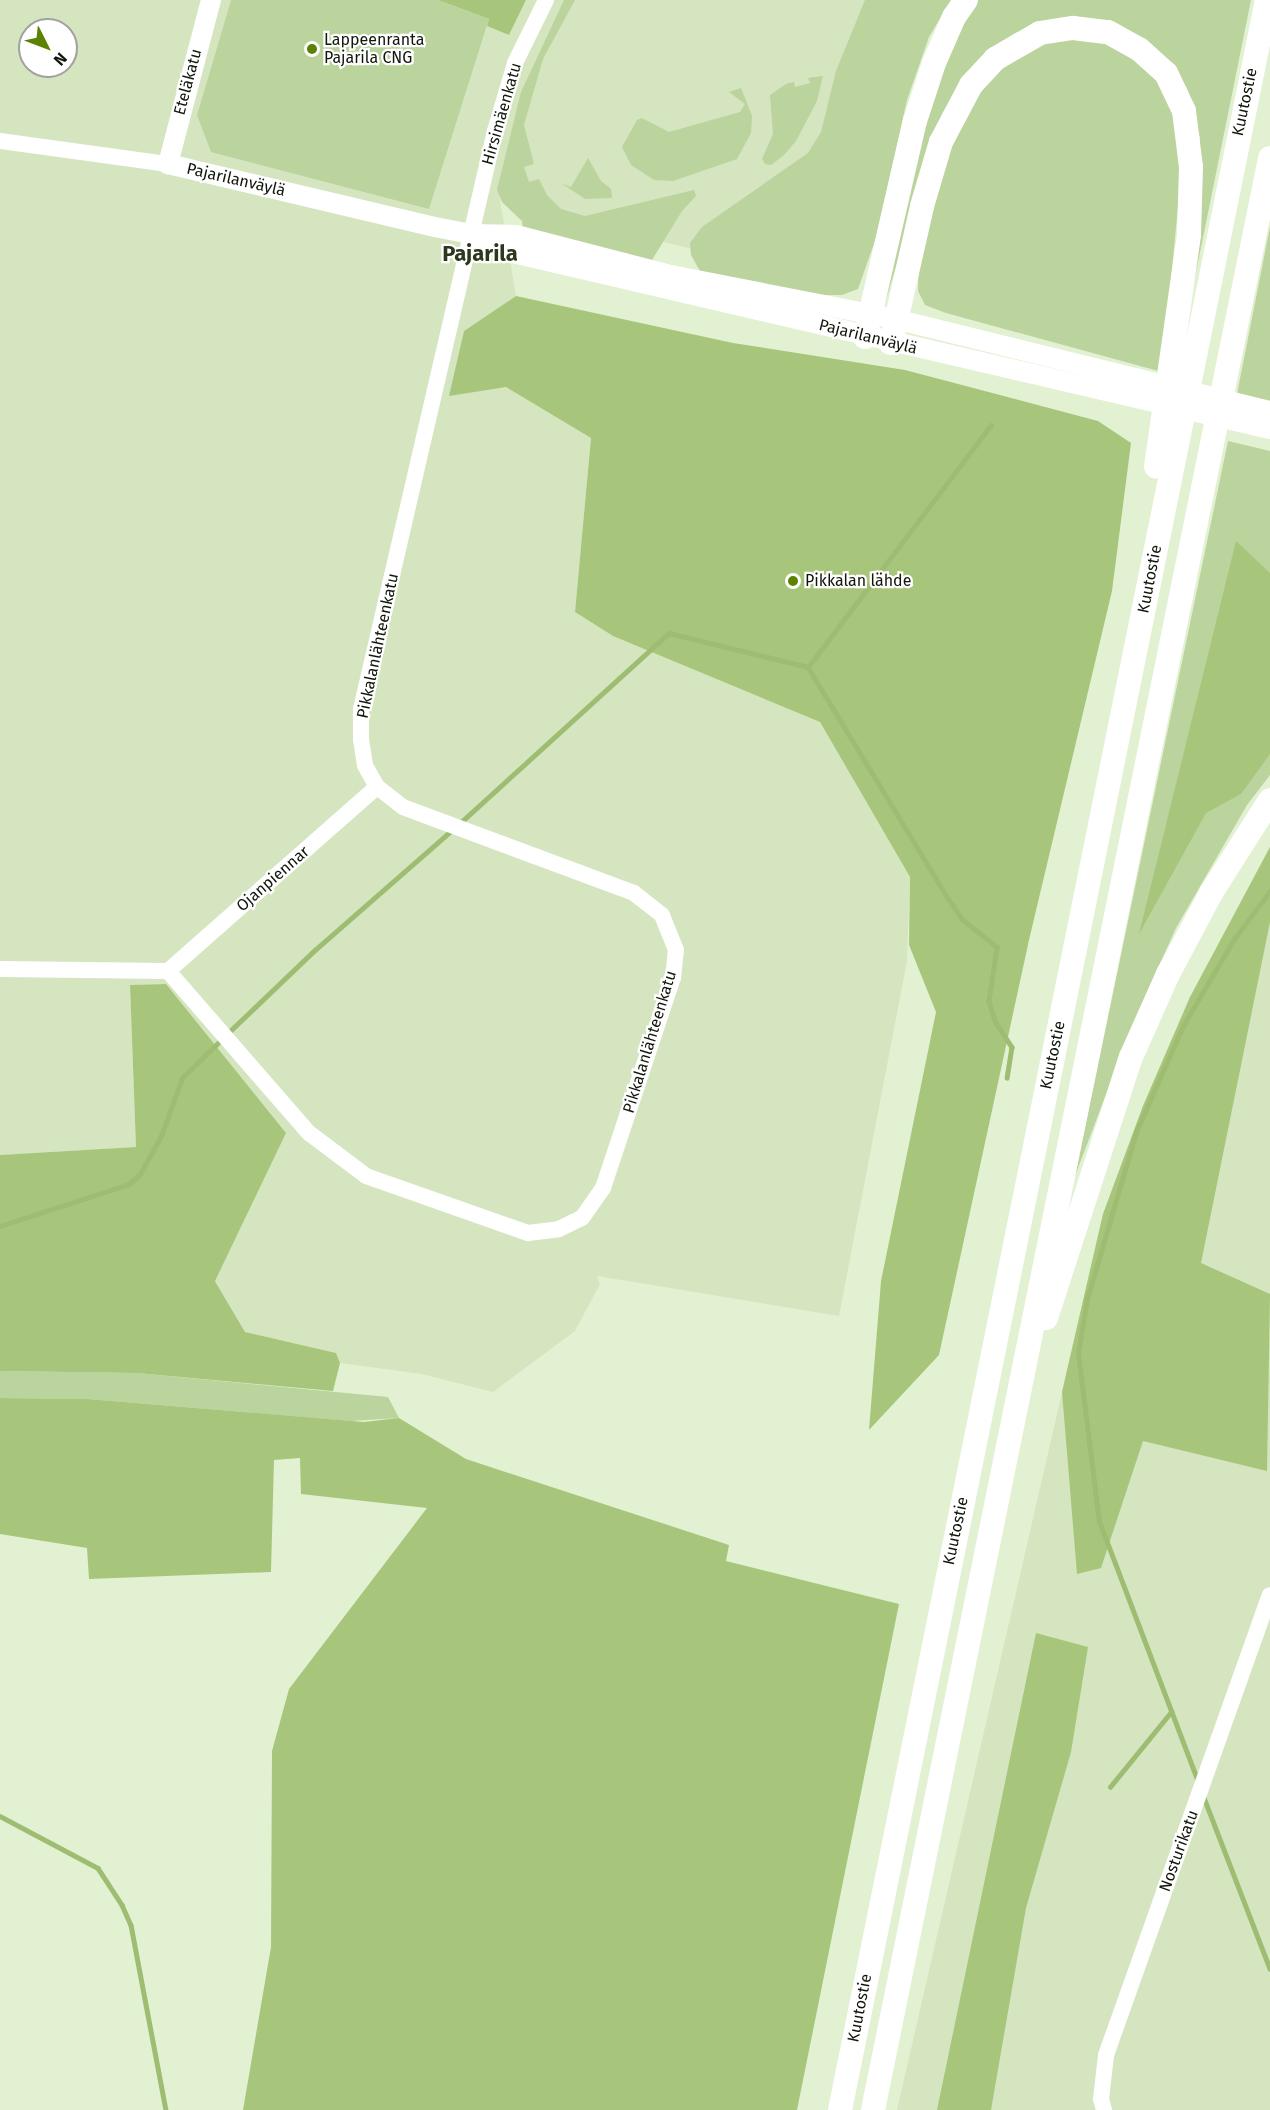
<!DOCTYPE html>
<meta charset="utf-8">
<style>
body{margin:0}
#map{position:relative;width:1270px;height:2110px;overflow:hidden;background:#e2f1d2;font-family:"Fira Sans",sans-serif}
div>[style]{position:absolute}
.built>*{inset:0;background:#d4e5c0}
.green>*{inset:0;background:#bbd39c}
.forest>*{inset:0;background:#a7c67c}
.stream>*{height:4.5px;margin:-2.25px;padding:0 2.25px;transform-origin:2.25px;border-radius:2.25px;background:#9ebd73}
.minor>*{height:16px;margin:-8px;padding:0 8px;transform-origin:8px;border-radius:8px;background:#fff}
.major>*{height:20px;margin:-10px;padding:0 10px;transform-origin:10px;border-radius:10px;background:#fff}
.highway>*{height:24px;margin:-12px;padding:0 12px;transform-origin:12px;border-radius:12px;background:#fff}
.dots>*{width:16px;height:16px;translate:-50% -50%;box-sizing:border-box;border:3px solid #fff;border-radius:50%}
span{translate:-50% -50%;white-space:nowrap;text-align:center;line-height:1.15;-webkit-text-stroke:4.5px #fff;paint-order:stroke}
.poi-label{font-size:16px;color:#11160b}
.left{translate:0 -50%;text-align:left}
.street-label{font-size:16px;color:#11160b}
.district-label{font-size:22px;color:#2c371e;font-weight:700}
.north{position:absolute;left:18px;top:18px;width:60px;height:60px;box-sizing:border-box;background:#fff;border:2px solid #a0a29d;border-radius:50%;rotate:132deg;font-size:16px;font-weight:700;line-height:24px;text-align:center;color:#11160b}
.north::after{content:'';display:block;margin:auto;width:21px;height:27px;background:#5c8201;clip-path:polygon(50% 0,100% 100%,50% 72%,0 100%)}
</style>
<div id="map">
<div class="built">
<div style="clip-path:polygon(evenodd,0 0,231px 0,197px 115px,429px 209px,487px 26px,509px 35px,526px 0,887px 0,813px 260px,717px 255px,590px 224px,499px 195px,516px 296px,464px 331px,450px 395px,506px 387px,591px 438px,575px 612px,613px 636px,820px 722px,910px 877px,907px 961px,839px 1316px,597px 1276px,600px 1284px,575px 1331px,493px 1392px,422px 1374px,340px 1363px,336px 1353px,245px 1332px,215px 1280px,286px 1133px,166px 984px,130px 985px,136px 1147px,0 1155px,0 0,30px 30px,66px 30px,66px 66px,30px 66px,30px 30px)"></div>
<div style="clip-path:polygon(1270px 922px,1270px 2110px,897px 2110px,1103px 1214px,1143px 1106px,1190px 997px)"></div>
</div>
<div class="green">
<div style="clip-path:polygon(231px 0,438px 0,489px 19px,429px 209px,211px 152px,197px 115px)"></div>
<div style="clip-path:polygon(564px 0,575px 0,543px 59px,524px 125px,534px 164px,524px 167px,529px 182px,539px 179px,547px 195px,561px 209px,585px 216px,694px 190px,696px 196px,682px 211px,652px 260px,523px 230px,522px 221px,502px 202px,497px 190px,521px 92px)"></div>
<div style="clip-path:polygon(865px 0,951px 0,929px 37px,907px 100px,876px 238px,858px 289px,842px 295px,806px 295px,700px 271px,691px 255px,690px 243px,702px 227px,808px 153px,821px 132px,836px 71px)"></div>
<div style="clip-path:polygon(976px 0,1251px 0,1189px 307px,1200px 190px,1200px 138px,1187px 88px,1168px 61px,1050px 20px,1015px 33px,986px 53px,965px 76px,942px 114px,885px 303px,920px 134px,948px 52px)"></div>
<div style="clip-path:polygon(1080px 38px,1113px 45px,1141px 63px,1163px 88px,1179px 132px,1180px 186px,1162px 372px,946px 313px,925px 305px,918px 291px,919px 255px,947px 151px,988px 79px,1014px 56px,1053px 39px)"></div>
<div style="clip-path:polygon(823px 76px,817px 101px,796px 141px,784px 155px,771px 165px,765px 164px,762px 159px,773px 134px,770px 95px,786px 84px,794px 82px,795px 87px,810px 83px,808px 78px)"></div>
<div style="clip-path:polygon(741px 88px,752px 116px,751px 133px,737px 159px,673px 181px,654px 180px,631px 165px,622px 147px,637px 120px,642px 118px,669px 132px,740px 112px,745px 104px,729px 92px)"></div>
<div style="clip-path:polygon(588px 158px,601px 181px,611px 189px,612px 198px,585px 199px,561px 183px,571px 187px)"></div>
<div style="clip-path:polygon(1270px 227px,1270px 402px,1237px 394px)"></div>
<div style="clip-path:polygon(1228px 441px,1270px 451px,1270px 775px,1247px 805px,1176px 928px,1132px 1026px,1075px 1176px)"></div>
<div style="clip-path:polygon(0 1371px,137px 1373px,388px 1397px,399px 1418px,351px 1421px,88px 1399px,0 1398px)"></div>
</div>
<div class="forest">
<div style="clip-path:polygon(438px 0,526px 0,509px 35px,487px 26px,489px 19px)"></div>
<div style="clip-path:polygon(516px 296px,733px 343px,905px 370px,1098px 421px,1131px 443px,1112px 591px,1029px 940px,939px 1355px,869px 1430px,881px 1281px,936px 1012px,909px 945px,910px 877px,820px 722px,613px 636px,575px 612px,591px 438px,506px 387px,449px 396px,464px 331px)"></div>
<div style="clip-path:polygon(1236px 541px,1270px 573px,1270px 754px,1241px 794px,1206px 813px,1139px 934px)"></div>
<div style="clip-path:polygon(1270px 847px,1270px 922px,1201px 1263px,1270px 1294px,1267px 1471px,1143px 1441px,1101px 1568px,1077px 1574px,1062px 1392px,1103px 1214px,1143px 1106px,1190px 997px)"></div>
<div style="clip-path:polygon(166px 984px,286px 1133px,215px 1281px,245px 1332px,336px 1353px,340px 1363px,333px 1391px,137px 1373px,0 1371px,0 1155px,136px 1147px,130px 985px)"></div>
<div style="clip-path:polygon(0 1398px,88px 1399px,364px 1422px,399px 1418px,466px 1459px,729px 1545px,726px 1561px,899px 1604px,797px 2110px,243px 2110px,271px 1947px,272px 1751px,289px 1689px,427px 1508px,301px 1494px,300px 1458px,274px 1460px,271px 1572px,89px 1579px,87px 1548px,0 1534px)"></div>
<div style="clip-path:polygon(1036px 1633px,1088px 1647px,1071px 1752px,1026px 1908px,991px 2110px,937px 2110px)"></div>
</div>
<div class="stream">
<div style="left:808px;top:667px;width:303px;rotate:-52.9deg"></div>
<div style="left:459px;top:824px;width:284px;rotate:-42.3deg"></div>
<div style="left:669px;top:633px;width:143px;rotate:13.7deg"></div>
<div style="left:808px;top:667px;width:267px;rotate:58.8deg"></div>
<div style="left:946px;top:895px;width:29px;rotate:56deg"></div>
<div style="left:962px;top:919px;width:45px;rotate:38.7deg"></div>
<div style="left:997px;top:947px;width:55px;rotate:98.4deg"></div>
<div style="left:989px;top:1001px;width:21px;rotate:73deg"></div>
<div style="left:995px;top:1021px;width:31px;rotate:57deg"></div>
<div style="left:1012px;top:1047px;width:31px;rotate:99deg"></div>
<div style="left:228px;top:1033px;width:120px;rotate:-43.7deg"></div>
<div style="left:315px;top:950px;width:184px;rotate:-41.2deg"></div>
<div style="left:0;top:1226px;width:136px;rotate:-18deg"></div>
<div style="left:129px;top:1184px;width:15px;rotate:-42deg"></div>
<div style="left:140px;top:1174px;width:43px;rotate:-61.1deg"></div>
<div style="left:161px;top:1136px;width:62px;rotate:-70.1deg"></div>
<div style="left:182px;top:1078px;width:56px;rotate:-44.3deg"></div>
<div style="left:1198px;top:1782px;width:278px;rotate:-110.8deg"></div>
<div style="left:1099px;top:1522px;width:170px;rotate:-97.1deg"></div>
<div style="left:1078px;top:1353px;width:55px;rotate:-80.5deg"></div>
<div style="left:1087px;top:1299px;width:174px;rotate:-73.6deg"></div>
<div style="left:1136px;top:1132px;width:116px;rotate:-66.1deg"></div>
<div style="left:1183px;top:1026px;width:101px;rotate:-59.6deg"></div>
<div style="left:1234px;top:939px;width:60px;rotate:-53.1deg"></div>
<div style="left:1110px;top:1787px;width:97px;rotate:-50.9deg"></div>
<div style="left:1203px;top:1795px;width:186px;rotate:68.9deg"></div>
<div style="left:0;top:1816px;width:111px;rotate:28deg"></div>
<div style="left:98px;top:1868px;width:44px;rotate:57deg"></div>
<div style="left:122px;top:1905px;width:22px;rotate:66deg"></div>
<div style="left:131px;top:1925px;width:188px;rotate:79.3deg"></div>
</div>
<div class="minor">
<div style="left:0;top:141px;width:170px;rotate:7.8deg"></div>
<div style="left:0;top:969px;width:168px;rotate:0.7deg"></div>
<div style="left:168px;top:971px;width:215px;rotate:49deg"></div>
<div style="left:309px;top:1133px;width:71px;rotate:37deg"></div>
<div style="left:366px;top:1176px;width:172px;rotate:19.4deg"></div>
<div style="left:528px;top:1233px;width:31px;rotate:-7deg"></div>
<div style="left:559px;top:1229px;width:25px;rotate:-26deg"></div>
<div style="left:582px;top:1218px;width:37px;rotate:-55deg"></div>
<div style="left:603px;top:1188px;width:221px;rotate:-71.6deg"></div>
<div style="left:673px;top:978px;width:28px;rotate:-84deg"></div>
<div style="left:676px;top:950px;width:38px;rotate:-112deg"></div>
<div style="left:662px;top:915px;width:36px;rotate:-142deg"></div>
<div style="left:634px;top:893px;width:246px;rotate:-159.6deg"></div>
<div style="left:403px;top:807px;width:33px;rotate:-142deg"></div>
<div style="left:377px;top:787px;width:25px;rotate:-119deg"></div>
<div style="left:365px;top:765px;width:26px;rotate:-99deg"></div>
<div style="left:361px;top:739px;width:30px;rotate:-90deg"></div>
<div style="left:361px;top:709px;width:593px;rotate:-76.95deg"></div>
<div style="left:495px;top:131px;width:71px;rotate:-73.6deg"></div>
<div style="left:515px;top:63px;width:70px;rotate:-63.8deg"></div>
<div style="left:168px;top:971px;width:278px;rotate:-41.4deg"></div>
<div style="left:1104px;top:2110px;width:11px;rotate:-105deg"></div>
<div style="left:1101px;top:2099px;width:44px;rotate:-83.5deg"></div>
<div style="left:1106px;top:2055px;width:488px;rotate:-70.4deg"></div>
</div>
<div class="major">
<div style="left:211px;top:0;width:170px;rotate:104.7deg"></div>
<div style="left:168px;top:164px;width:274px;rotate:13.3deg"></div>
<div style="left:435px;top:227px;width:36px;rotate:11deg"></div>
<div style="left:470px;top:234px;width:46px;rotate:1.2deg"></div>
<div style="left:516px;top:235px;width:160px;rotate:14.5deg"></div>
<div style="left:671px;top:275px;width:228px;rotate:11.1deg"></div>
<div style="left:895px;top:319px;width:386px;rotate:13.8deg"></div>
<div style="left:480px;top:238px;width:36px;rotate:24deg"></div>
<div style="left:513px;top:253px;width:777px;rotate:13.09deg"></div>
</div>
<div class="highway">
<div style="left:865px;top:337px;width:222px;rotate:-77deg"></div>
<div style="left:915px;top:121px;width:61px;rotate:-71.9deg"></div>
<div style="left:934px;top:63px;width:50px;rotate:-66.5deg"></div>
<div style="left:954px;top:17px;width:21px;rotate:-55deg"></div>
<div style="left:891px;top:343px;width:140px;rotate:-77.2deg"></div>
<div style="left:922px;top:206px;width:67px;rotate:-73.5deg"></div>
<div style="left:941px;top:142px;width:64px;rotate:-62.2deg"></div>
<div style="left:971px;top:85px;width:35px;rotate:-47deg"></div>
<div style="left:995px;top:59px;width:52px;rotate:-30deg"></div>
<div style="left:1040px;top:33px;width:33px;rotate:-9deg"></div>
<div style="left:1073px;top:28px;width:35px;rotate:7deg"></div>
<div style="left:1108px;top:32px;width:35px;rotate:29deg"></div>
<div style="left:1139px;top:49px;width:36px;rotate:42deg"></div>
<div style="left:1166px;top:73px;width:42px;rotate:64.7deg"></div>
<div style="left:1184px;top:111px;width:56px;rotate:82.9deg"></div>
<div style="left:1191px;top:167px;width:68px;rotate:91.7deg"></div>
<div style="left:1189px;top:235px;width:234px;rotate:98.1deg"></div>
<div style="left:1046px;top:1318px;width:274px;rotate:-72deg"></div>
<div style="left:1131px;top:1057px;width:91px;rotate:-66deg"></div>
<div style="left:1168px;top:974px;width:92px;rotate:-62deg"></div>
<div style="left:1211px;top:893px;width:110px;rotate:-57.6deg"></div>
<div style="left:840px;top:2110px;width:2153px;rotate:-78.56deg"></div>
<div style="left:873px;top:2110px;width:1992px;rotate:-78.5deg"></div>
</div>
<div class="dots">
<div style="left:312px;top:49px;background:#5c8201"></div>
<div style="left:793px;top:581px;background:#5c8201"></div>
</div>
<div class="poi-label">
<span class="left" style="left:324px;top:49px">Lappeenranta<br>Pajarila CNG</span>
<span class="left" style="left:805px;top:581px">Pikkalan lähde</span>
</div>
<div class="street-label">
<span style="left:188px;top:82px;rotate:-75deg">Eteläkatu</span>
<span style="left:1245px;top:102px;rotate:-78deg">Kuutostie</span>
<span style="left:502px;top:114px;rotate:-74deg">Hirsimäenkatu</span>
<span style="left:236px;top:180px;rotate:13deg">Pajarilanväylä</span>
<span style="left:868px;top:337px;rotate:14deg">Pajarilanväylä</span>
<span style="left:1150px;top:579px;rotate:-79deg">Kuutostie</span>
<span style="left:378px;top:646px;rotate:-78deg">Pikkalanlähteenkatu</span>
<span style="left:273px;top:879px;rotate:-41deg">Ojanpiennar</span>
<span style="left:650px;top:1042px;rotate:-73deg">Pikkalanlähteenkatu</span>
<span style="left:1053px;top:1055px;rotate:-78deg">Kuutostie</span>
<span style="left:956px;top:1531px;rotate:-78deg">Kuutostie</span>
<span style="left:1179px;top:1851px;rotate:-70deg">Nosturikatu</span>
<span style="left:860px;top:2008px;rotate:-79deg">Kuutostie</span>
</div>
<div class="district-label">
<span style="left:480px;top:254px">Pajarila</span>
</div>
<div class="north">N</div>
</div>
